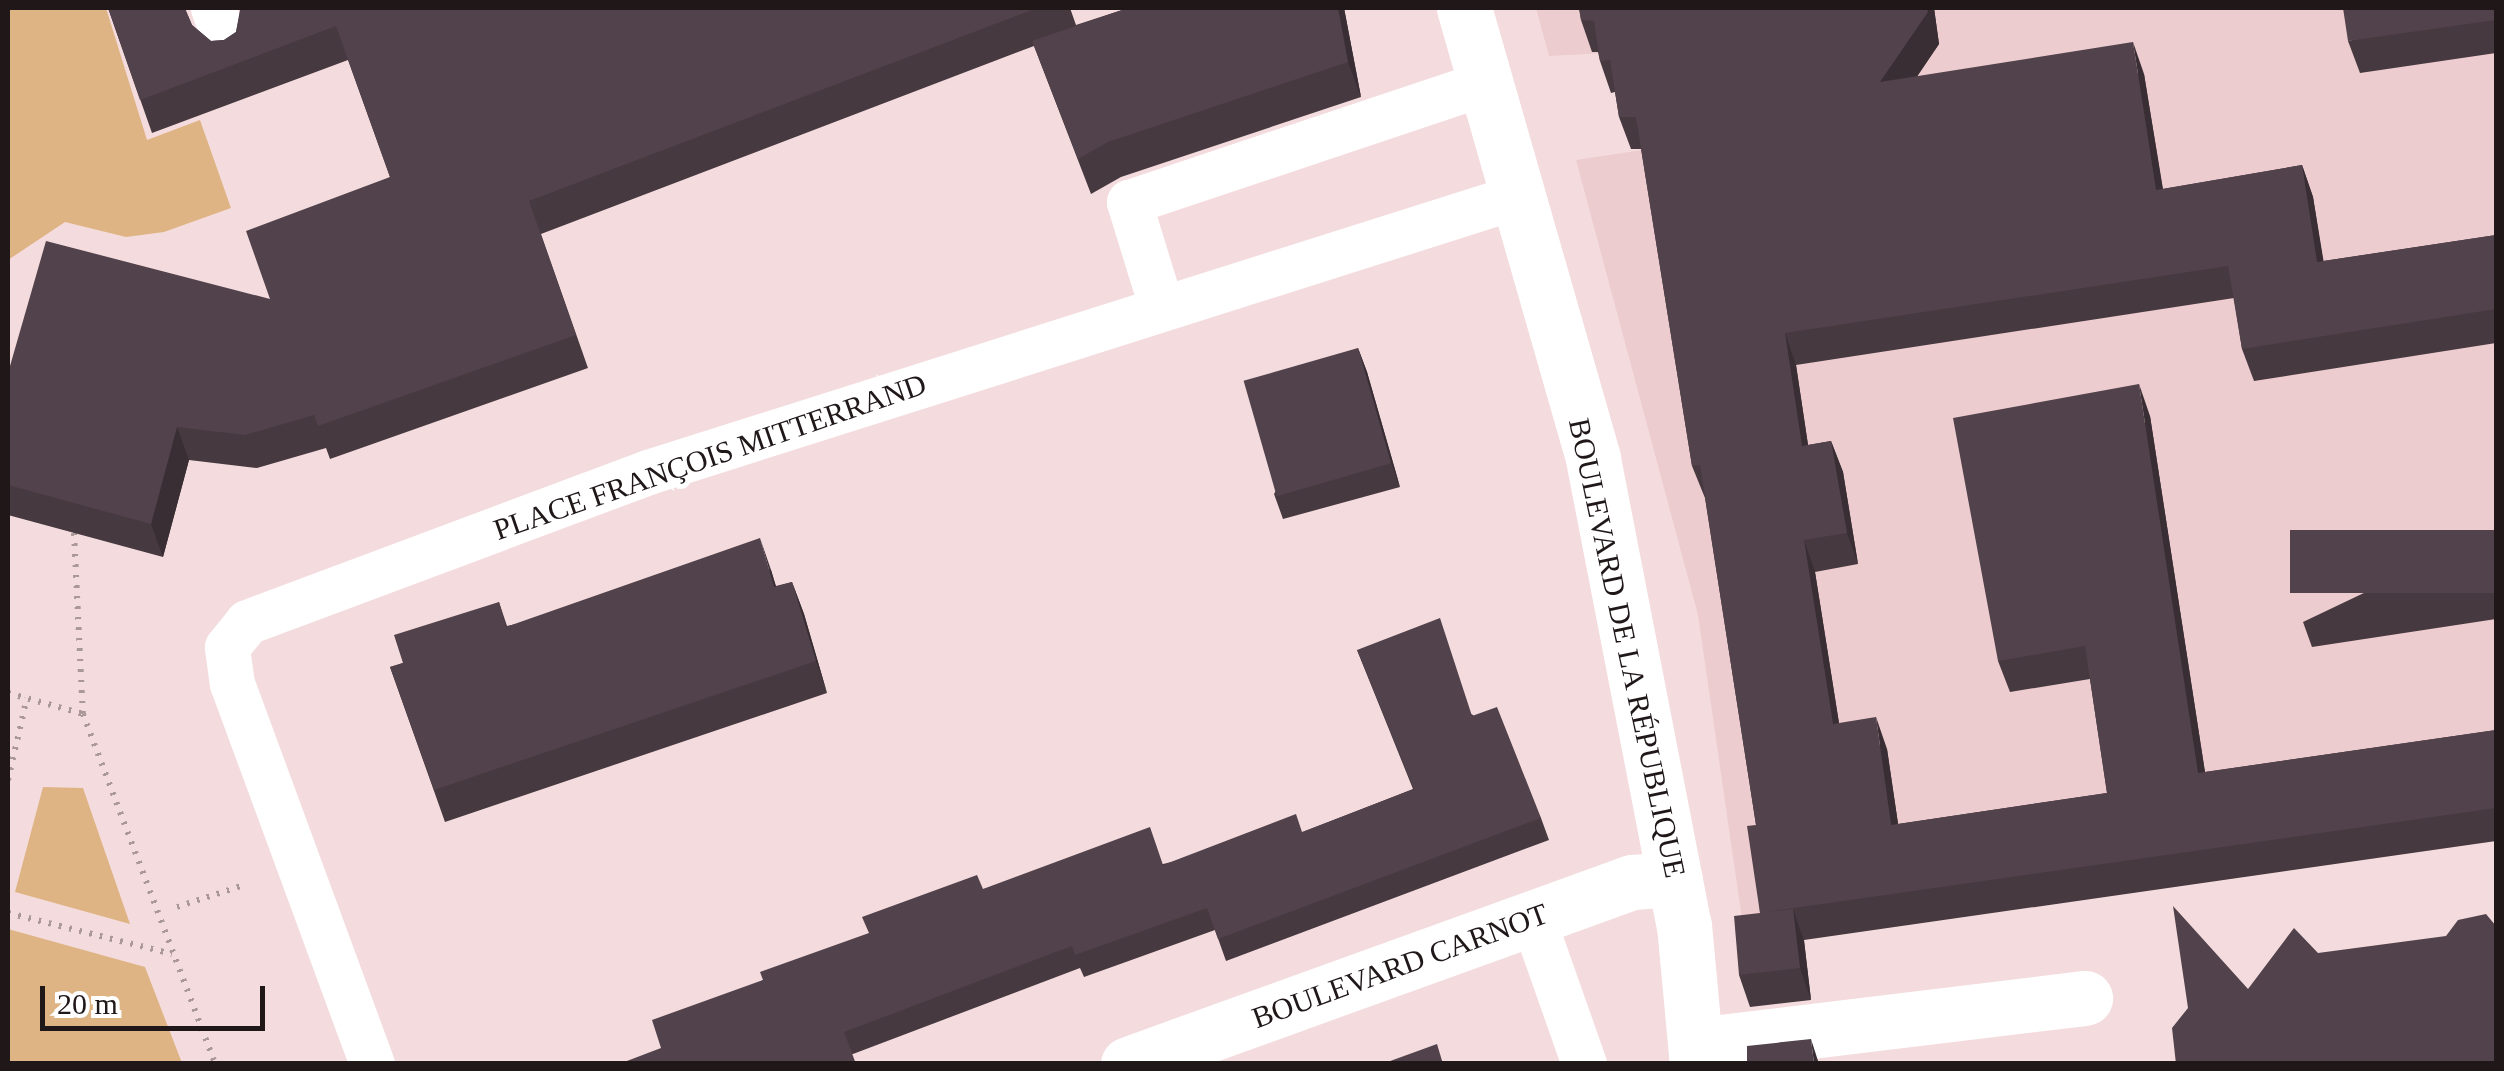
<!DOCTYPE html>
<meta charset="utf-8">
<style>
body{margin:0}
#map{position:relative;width:2504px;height:1071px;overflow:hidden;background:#f4dcde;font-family:Georgia,serif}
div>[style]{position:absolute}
.built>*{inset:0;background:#edcccf}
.green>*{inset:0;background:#dfb484}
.path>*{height:6px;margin-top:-3px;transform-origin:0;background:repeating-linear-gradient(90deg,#aa9899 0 2.5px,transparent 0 10.5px)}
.service>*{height:45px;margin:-22.5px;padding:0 22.5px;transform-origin:22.5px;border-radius:22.5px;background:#fff}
.minor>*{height:55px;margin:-27.5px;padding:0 27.5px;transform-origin:27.5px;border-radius:27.5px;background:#fff}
.wall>*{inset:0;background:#473940}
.shaded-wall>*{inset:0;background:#392e34}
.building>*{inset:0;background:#52424b;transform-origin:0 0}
span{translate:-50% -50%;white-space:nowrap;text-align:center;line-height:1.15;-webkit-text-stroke:10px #fff;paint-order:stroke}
.street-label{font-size:30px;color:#1f1718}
.frame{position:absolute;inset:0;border:10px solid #1f1718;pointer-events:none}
.scale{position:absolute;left:40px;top:986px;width:225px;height:45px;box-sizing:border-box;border:5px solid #1f1718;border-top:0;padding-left:12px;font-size:30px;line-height:35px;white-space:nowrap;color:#1f1718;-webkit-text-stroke:8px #fff;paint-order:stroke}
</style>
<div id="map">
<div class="built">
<div style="clip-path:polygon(1536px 8px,2347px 8px,2496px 19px,2496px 841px,1746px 947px,1698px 615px,1576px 160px,1648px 149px,1605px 53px,1549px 56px)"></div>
</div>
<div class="green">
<div style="clip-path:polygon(8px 8px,106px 8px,147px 140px,200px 120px,231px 208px,164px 232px,126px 237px,65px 222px,8px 260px)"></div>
<div style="clip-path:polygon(43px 787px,83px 788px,130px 924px,15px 892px)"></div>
<div style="clip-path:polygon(8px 929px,145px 967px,182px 1063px,8px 1063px)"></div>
</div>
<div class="path">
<div style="left:74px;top:533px;width:181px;rotate:87.2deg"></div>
<div style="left:83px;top:714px;width:374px;rotate:69.3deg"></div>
<div style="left:8px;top:693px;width:78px;rotate:15.6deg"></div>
<div style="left:8px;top:780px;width:84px;rotate:-77deg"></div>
<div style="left:177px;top:907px;width:67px;rotate:-18.2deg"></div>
<div style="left:8px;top:913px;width:169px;rotate:14deg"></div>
</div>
<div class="service">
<div style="left:213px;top:8px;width:43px;rotate:69.4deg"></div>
<div style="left:1161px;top:306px;width:109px;rotate:-107.1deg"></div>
<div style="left:1129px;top:202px;width:375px;rotate:-18.5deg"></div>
<div style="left:1533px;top:919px;width:154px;rotate:70.6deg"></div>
<div style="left:372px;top:1064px;width:405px;rotate:-110.2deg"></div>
<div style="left:232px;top:684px;width:37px;rotate:-98deg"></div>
<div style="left:227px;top:647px;width:32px;rotate:-51deg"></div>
<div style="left:247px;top:622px;width:428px;rotate:-20.5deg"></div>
<div style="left:648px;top:472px;width:910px;rotate:-17.6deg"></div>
</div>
<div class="minor">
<div style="left:1464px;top:8px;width:469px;rotate:74deg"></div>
<div style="left:1593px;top:459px;width:475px;rotate:79deg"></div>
<div style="left:1684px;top:925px;width:140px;rotate:84.7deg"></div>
<div style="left:1696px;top:1045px;width:392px;rotate:-6.9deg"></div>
<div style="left:1128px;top:1064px;width:536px;rotate:-19.86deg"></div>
<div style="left:1632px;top:882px;width:43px;rotate:-4deg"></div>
</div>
<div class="wall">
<div style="clip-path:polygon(108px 8px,188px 16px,192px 25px,211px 41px,224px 40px,236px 32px,240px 10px,239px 8px,1070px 8px,1076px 25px,1128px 8px,1344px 8px,1361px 97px,1121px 177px,1091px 194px,1034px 46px,541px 234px,588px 368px,330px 459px,326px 448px,257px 468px,189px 460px,163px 557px,8px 515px,8px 373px,270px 299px,390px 177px,348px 60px,152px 133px)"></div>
<div style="clip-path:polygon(1579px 8px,1934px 8px,1939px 44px,1917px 76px,2144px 74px,2163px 189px,2302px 165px,2313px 197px,2323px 261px,2496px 235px,2496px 343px,2254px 381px,2242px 349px,2234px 298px,1796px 365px,1808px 445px,1831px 441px,1843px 472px,1858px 564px,1815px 572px,1839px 723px,1887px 749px,1898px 824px,2107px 793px,2090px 679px,2010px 692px,1998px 661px,2150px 416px,2205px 772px,2496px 730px,2496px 841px,1804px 940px,1811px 1000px,1750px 1007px,1739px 975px,1760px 913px,1756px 825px,1705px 498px,1692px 466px,1641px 149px,1631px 149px,1619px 117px,1615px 92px,1611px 93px,1600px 61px,1598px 52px,1592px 52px,1581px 20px)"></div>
<div style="clip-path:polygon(2496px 8px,2496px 53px,2360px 73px,2348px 41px)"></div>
<div style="clip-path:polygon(1358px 348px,1367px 372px,1400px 487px,1283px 519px,1274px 494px)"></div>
<div style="clip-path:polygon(2496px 530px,2496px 619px,2312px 647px,2303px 622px)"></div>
<div style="clip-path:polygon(771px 570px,776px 586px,792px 582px,804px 614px,827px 693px,445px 822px,390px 667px,403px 663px,499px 602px,507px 626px)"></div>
<div style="clip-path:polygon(1357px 650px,1473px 715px,1541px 818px,1549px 840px,1226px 961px,1215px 930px,1084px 977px,1080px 968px,853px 1054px,661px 1048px,763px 980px,869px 934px,983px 889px,1163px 864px,1303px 832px,1413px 789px)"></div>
</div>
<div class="shaded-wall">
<div style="clip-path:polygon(1338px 8px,1344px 8px,1361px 97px,1348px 62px)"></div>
<div style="clip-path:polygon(1927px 8px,1934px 8px,1939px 44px,1892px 114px,1880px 82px)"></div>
<div style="clip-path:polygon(2133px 42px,2144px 74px,2168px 222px,2156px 190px)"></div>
<div style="clip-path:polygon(2302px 165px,2313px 197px,2329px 294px,2317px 262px)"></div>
<div style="clip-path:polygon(1785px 333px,1796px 365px,1813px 478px,1802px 446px)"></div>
<div style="clip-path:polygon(1358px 348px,1367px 372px,1400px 487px,1391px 463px)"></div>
<div style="clip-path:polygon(2139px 384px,2150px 416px,2210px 805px,2198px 773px)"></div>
<div style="clip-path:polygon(177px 427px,189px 460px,163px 557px,151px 524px)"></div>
<div style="clip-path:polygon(1831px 441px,1843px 472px,1858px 564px,1847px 533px)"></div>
<div style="clip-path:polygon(760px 538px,771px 570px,785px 619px,774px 587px)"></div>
<div style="clip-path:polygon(1804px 540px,1815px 572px,1844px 755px,1833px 724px)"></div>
<div style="clip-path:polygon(792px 582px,804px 614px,827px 693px,816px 661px)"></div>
<div style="clip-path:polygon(1876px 717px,1887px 749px,1903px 857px,1891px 825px)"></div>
<div style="clip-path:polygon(1793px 909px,1804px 941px,1811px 1000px,1800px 968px)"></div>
<div style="clip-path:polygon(1811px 1039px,1819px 1064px,1814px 1064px)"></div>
</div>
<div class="building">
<div style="clip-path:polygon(108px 8px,185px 8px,192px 25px,211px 41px,224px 40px,236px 32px,241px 8px,1037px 8px,529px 201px,576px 335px,318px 426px,314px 415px,245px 435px,177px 427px,151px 524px,8px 485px,8px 373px,46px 241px,270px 299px,246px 231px,390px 177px,336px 26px,140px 100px)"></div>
<div style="clip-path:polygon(1128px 8px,1338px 8px,1348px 62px,1108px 142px,1078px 159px,1032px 41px)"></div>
<div style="clip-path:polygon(1579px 8px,1927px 8px,1928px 12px,1880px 82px,2133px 42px,2156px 190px,2302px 165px,2317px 262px,2496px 235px,2496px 309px,2242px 349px,2228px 266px,1785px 333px,1802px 446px,1831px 441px,1847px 533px,1804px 540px,1833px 724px,1876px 717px,1891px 825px,2107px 793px,2085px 646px,1998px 661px,1953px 418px,2139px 384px,2198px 773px,2496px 730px,2496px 808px,1766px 912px,1793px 909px,1800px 968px,1739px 975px,1734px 916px,1760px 913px,1747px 826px,1756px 825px,1700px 465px,1692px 466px,1636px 117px,1619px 117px,1610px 60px,1600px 61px,1594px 21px,1581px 20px)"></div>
<div style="clip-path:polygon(2343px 8px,2496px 8px,2496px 20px,2348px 41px)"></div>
<div style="left:1358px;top:348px;width:120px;height:119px;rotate:74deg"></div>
<div style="left:2496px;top:530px;width:63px;height:206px;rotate:90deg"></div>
<div style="clip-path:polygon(760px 538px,774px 587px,792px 582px,816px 661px,434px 790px,390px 667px,403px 663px,394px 635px,499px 602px,506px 627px)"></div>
<div style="clip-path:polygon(1440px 618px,1472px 716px,1497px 707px,1541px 818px,1218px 939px,1207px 908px,1075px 955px,1072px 946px,844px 1032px,856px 1064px,619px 1064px,661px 1048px,652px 1020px,763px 980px,760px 972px,869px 933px,862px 917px,977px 875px,983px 889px,1150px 827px,1163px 865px,1296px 814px,1302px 832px,1414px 789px,1357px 650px)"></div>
<div style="clip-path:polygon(2173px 906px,2248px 989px,2294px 928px,2318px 953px,2446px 936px,2458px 920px,2486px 914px,2496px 926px,2496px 1064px,2176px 1064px,2172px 1028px,2188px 1008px)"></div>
<div style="clip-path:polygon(1811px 1039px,1814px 1064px,1747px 1064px,1747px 1046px)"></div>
<div style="clip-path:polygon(1437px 1044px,1443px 1064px,1382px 1064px)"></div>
</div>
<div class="street-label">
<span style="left:710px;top:457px;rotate:-19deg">PLACE FRANÇOIS MITTERRAND</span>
<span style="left:1627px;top:648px;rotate:78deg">BOULEVARD DE LA RÉPUBLIQUE</span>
<span style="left:1400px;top:966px;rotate:-20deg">BOULEVARD CARNOT</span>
</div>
<div class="frame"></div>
<div class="scale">20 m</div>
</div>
